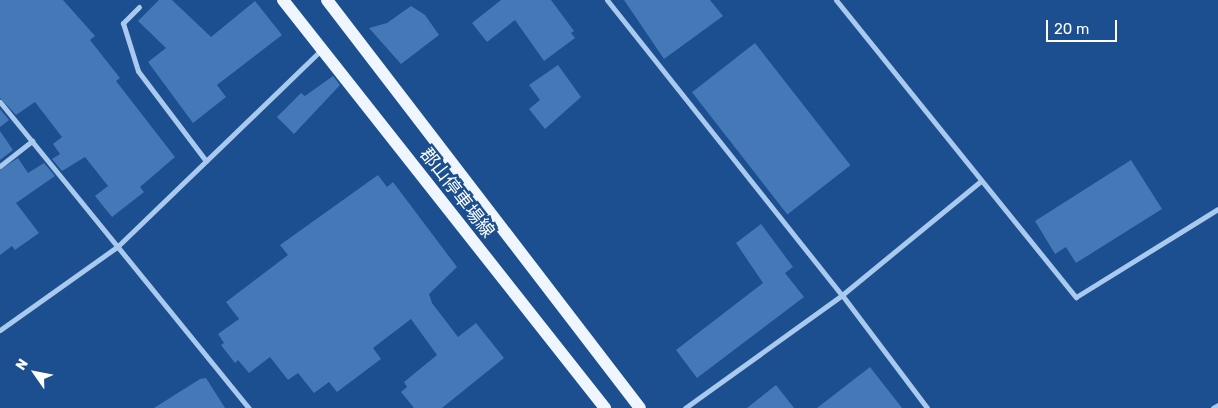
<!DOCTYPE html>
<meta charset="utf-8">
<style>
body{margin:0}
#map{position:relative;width:1218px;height:408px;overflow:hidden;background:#1b4f8f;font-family:Rubik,"Noto Sans JP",sans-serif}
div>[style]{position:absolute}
.building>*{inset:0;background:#4478b7;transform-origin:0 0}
.street>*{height:5px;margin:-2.5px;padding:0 2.5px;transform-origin:2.5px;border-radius:2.5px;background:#a9c9ee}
.primary>*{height:12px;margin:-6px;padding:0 6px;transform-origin:6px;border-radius:6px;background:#f0f6ff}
span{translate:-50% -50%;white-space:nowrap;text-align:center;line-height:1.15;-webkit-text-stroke:5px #1b4f8f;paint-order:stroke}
.street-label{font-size:18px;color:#fff}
.north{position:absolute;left:10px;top:348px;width:50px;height:50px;-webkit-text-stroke:4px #1b4f8f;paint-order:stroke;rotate:303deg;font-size:14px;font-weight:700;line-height:20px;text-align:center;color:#fff}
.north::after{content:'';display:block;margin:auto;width:18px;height:22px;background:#fff;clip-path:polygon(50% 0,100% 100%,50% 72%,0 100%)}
.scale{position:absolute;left:1046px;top:20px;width:71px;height:22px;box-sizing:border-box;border:2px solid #fff;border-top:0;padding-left:6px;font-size:15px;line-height:18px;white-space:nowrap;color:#fff;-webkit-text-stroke:4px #1b4f8f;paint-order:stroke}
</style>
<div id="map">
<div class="building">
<div style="clip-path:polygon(0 0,63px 0,95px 36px,90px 40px,120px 78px,116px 81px,175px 157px,140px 187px,144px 192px,112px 217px,95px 196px,108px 186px,85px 157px,62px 171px,52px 159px,60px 154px,53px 144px,62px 137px,35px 102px,16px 115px,0 98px)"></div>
<div style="clip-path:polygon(159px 0,172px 0,211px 37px,255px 1px,282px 35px,217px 85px,226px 97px,193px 123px,148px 62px,166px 48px,138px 21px)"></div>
<div style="clip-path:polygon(501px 0,551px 0,574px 31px,571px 33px,575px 38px,544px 61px,515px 20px,487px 42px,472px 23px)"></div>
<div style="clip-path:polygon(624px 0,710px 0,723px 16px,664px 59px)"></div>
<div style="clip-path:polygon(411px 6px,425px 15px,439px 35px,401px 64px,369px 28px,387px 23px)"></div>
<div style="left:755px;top:43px;width:155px;height:80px;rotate:52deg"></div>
<div style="clip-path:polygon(558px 65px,581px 97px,545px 129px,529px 109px,540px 100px,529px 85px)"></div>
<div style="clip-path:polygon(333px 76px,340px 85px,294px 134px,277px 117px,301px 93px,305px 96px)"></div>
<div style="clip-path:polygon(0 109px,9px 120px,0 127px)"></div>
<div style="clip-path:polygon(0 131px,13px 150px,0 160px)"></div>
<div style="clip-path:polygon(18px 158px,28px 173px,44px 163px,55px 176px,16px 203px,39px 233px,15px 250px,12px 246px,0 255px,0 170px)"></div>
<div style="clip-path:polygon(1131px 160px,1162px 209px,1076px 263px,1066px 247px,1055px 254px,1035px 221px)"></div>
<div style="clip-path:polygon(378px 175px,387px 187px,393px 182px,457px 267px,429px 294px,432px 303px,458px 337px,476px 323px,504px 358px,442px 408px,414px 408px,401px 392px,407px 387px,404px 382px,437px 355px,411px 319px,373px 348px,381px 359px,337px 392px,329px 382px,314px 393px,298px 373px,288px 380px,270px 357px,249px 373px,238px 360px,235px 363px,221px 345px,224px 343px,218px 334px,239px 319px,226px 302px,288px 255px,280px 245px)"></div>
<div style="clip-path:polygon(761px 224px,793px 267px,785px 273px,804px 297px,697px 378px,676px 350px,763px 283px,736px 243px)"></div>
<div style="clip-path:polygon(870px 367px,902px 408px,817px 408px)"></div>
<div style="clip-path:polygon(206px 378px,225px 408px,154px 408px,200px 379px)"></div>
<div style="clip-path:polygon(776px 385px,794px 408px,747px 408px)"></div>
</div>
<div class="street">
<div style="left:607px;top:0;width:377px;rotate:51.5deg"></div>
<div style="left:842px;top:295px;width:141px;rotate:53deg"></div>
<div style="left:836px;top:0;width:382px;rotate:51.1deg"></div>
<div style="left:1076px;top:297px;width:167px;rotate:-31.8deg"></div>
<div style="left:139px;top:7px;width:23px;rotate:135deg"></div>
<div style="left:123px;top:23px;width:50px;rotate:72.6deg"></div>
<div style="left:138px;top:71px;width:113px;rotate:52.9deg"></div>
<div style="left:0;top:102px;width:395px;rotate:50.9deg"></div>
<div style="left:0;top:166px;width:41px;rotate:-38deg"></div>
<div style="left:0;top:330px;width:143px;rotate:-35.4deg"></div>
<div style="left:117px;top:247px;width:284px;rotate:-44deg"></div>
<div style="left:685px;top:408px;width:193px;rotate:-35.7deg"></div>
<div style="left:842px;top:295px;width:180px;rotate:-39.4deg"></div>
<div style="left:1213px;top:408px;width:6px;rotate:-31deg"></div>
</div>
<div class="primary">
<div style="left:283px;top:0;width:520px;rotate:51.72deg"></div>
<div style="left:327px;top:0;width:514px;rotate:52.51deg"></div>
</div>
<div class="street-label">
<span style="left:457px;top:193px;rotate:52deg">郡山停車場線</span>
</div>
<div class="north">N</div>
<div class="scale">20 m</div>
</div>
